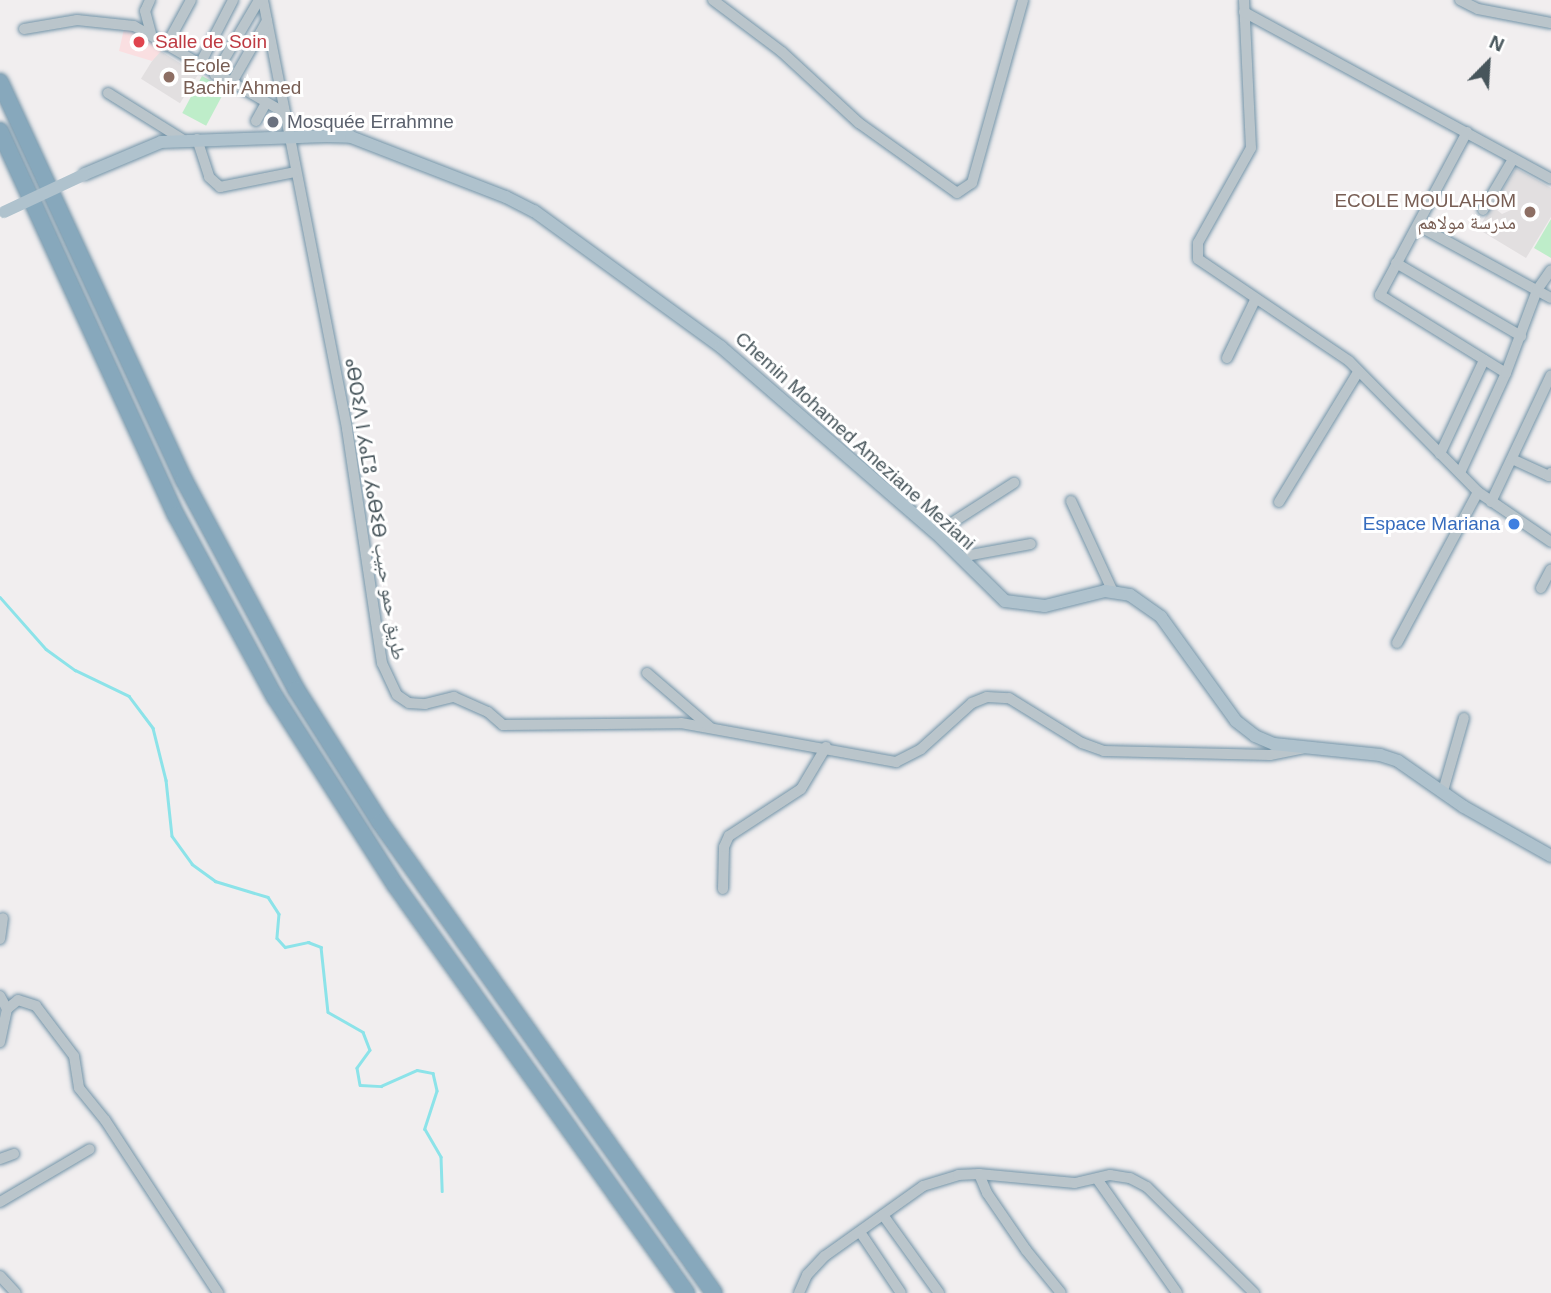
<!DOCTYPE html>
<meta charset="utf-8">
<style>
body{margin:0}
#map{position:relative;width:1551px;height:1293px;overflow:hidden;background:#f1eeef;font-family:Arial,"Noto Naskh Arabic","Noto Sans Tifinagh",sans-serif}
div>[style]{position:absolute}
.education>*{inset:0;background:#e2dfe0;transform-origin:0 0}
.medical>*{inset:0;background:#fadfe1}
.green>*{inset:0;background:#beedc9;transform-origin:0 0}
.stream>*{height:2.5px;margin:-1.25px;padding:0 1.25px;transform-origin:1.25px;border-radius:1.25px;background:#8ce3e9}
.roads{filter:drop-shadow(0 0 2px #7394a8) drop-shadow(0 0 2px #7394a8)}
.minor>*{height:10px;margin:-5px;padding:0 5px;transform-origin:5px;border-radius:5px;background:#bac5cb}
.major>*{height:12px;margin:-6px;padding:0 6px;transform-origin:6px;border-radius:6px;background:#afc2cd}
.highway>*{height:16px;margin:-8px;padding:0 8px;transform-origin:8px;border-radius:8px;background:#87a8bc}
.major-bridge>*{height:12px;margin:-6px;padding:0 6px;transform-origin:6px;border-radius:6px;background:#afc2cd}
.dots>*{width:19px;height:19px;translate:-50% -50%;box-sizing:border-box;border:4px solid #fff;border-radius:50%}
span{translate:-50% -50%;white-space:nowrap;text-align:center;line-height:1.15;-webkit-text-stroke:6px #fff;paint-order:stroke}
.health-label{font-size:19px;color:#be3a42}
.left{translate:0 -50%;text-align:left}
.education-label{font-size:19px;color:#785e54}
.right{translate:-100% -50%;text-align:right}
.worship-label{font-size:19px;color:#5b616d}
.street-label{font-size:19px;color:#47555b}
.shop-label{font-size:19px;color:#366cbe}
.north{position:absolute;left:1453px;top:28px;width:70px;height:70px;-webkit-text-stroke:5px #fff;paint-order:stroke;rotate:24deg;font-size:19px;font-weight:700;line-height:28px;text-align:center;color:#47555b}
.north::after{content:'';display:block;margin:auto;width:24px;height:32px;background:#47555b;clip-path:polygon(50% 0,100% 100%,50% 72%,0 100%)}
</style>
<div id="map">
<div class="education">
<div style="left:159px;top:50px;width:46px;height:34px;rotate:32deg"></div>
<div style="clip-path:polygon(1516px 168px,1551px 188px,1551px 217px,1526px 258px,1478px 229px,1492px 206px,1502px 214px,1511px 210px,1513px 199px,1501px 192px)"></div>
</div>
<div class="medical">
<div style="clip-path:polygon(124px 29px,150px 36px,164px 48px,152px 61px,119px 51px)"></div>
</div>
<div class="green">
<div style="left:202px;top:76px;width:27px;height:42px;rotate:28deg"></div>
<div style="clip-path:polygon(1551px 219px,1551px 258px,1534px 248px)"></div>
</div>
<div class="stream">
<div style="left:0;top:597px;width:69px;rotate:48.5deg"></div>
<div style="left:46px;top:649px;width:36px;rotate:36deg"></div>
<div style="left:75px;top:670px;width:60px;rotate:25.7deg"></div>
<div style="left:129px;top:696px;width:40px;rotate:53deg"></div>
<div style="left:153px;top:728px;width:54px;rotate:76deg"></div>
<div style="left:166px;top:780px;width:56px;rotate:83.9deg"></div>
<div style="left:172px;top:836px;width:34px;rotate:54deg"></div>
<div style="left:192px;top:864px;width:29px;rotate:36deg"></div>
<div style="left:215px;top:881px;width:55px;rotate:16.8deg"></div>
<div style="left:268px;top:897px;width:20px;rotate:57deg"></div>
<div style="left:279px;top:914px;width:24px;rotate:95deg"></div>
<div style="left:277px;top:938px;width:12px;rotate:48deg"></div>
<div style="left:285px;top:947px;width:24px;rotate:-12deg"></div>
<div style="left:308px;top:942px;width:14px;rotate:21deg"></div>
<div style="left:321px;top:947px;width:65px;rotate:83.9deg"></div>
<div style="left:328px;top:1012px;width:40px;rotate:29.7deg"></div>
<div style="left:363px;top:1032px;width:19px;rotate:69deg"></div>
<div style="left:370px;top:1050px;width:22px;rotate:126deg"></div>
<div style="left:357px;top:1068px;width:17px;rotate:80deg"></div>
<div style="left:360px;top:1085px;width:21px;rotate:3deg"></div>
<div style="left:381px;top:1086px;width:39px;rotate:-24deg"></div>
<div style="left:417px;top:1070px;width:16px;rotate:11deg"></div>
<div style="left:433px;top:1073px;width:18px;rotate:77deg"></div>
<div style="left:437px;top:1091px;width:40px;rotate:108deg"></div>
<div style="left:425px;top:1129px;width:32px;rotate:60deg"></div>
<div style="left:441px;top:1157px;width:34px;rotate:88deg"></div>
</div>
<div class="roads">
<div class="minor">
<div style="left:150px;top:0;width:12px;rotate:114deg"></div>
<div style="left:145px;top:11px;width:23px;rotate:75deg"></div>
<div style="left:263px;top:0;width:437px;rotate:78.9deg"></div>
<div style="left:347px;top:429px;width:237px;rotate:81.5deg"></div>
<div style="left:382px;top:663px;width:35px;rotate:65deg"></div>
<div style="left:397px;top:695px;width:14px;rotate:34deg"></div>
<div style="left:409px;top:703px;width:16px;rotate:4deg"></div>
<div style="left:425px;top:704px;width:30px;rotate:-14deg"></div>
<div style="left:454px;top:697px;width:37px;rotate:24deg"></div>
<div style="left:488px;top:712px;width:20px;rotate:41deg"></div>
<div style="left:503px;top:725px;width:178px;rotate:-0.6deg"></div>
<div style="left:681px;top:723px;width:219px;rotate:10.3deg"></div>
<div style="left:896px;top:762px;width:28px;rotate:-27deg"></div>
<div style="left:921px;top:749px;width:69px;rotate:-42deg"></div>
<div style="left:972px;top:703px;width:16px;rotate:-22deg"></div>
<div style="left:987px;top:697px;width:22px;rotate:3deg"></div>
<div style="left:1009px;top:698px;width:86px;rotate:31.7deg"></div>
<div style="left:1082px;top:743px;width:23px;rotate:20deg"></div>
<div style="left:1104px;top:751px;width:166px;rotate:1.4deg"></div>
<div style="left:1270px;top:755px;width:33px;rotate:-11deg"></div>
<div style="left:713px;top:0;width:86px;rotate:37deg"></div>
<div style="left:782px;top:52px;width:105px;rotate:42.7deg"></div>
<div style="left:859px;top:123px;width:120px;rotate:35.5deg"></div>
<div style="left:957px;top:193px;width:18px;rotate:-34deg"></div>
<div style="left:972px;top:183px;width:190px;rotate:-74.4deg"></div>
<div style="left:1244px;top:0;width:148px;rotate:87.3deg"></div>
<div style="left:1251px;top:148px;width:109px;rotate:119.2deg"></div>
<div style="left:1198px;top:243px;width:16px;rotate:90deg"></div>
<div style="left:1198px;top:259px;width:182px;rotate:34deg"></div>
<div style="left:1349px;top:361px;width:184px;rotate:45.4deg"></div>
<div style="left:1478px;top:492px;width:88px;rotate:34.4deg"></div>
<div style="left:1460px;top:0;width:20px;rotate:27deg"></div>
<div style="left:1478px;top:9px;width:74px;rotate:10.9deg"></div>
<div style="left:1244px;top:12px;width:349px;rotate:28.5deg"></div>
<div style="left:24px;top:29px;width:54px;rotate:-9.6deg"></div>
<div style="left:77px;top:20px;width:57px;rotate:6deg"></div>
<div style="left:134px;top:26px;width:174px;rotate:29.9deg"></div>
<div style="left:166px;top:46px;width:52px;rotate:-61.5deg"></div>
<div style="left:199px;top:66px;width:74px;rotate:-62.7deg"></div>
<div style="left:215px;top:75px;width:87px;rotate:-59.6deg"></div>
<div style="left:231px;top:84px;width:73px;rotate:-60.3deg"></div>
<div style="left:108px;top:93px;width:87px;rotate:31.9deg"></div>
<div style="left:256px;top:121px;width:21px;rotate:-61deg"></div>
<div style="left:1467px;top:132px;width:185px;rotate:118.1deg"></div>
<div style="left:1380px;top:295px;width:148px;rotate:31.8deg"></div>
<div style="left:197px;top:139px;width:40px;rotate:72deg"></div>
<div style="left:209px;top:177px;width:15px;rotate:42deg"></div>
<div style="left:220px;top:187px;width:76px;rotate:-11.3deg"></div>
<div style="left:1483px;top:210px;width:59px;rotate:-59.5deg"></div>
<div style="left:1419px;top:226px;width:150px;rotate:28.6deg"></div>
<div style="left:1396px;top:263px;width:145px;rotate:30.3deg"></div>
<div style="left:1227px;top:358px;width:64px;rotate:-64.2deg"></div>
<div style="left:1440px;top:454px;width:104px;rotate:-64.9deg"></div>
<div style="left:1512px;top:459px;width:41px;rotate:24.7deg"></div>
<div style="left:1549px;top:476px;width:4px;rotate:-56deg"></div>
<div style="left:1460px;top:473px;width:110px;rotate:-65.3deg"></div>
<div style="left:1506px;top:373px;width:89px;rotate:-69.5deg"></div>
<div style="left:1537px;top:290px;width:24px;rotate:-55deg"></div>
<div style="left:1071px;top:501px;width:100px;rotate:65.2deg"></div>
<div style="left:1279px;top:502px;width:152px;rotate:-58.7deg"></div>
<div style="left:1491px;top:502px;width:140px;rotate:-64.7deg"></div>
<div style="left:936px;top:533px;width:93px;rotate:-32.7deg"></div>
<div style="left:960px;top:557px;width:72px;rotate:-10.4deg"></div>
<div style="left:1541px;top:588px;width:21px;rotate:-62deg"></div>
<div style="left:1397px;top:643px;width:171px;rotate:-61.8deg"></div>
<div style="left:647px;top:673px;width:84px;rotate:40.7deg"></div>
<div style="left:1443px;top:791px;width:76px;rotate:-74deg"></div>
<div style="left:723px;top:889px;width:42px;rotate:-88.6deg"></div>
<div style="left:724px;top:847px;width:12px;rotate:-66deg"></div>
<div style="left:729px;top:836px;width:86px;rotate:-33.1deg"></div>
<div style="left:801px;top:789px;width:49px;rotate:-59.2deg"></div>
<div style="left:0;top:939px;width:21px;rotate:-82deg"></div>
<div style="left:0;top:996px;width:15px;rotate:62deg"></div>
<div style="left:7px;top:1009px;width:34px;rotate:102deg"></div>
<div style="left:7px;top:1009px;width:14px;rotate:-39deg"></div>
<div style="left:18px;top:1000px;width:19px;rotate:18deg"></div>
<div style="left:36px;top:1006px;width:63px;rotate:52.8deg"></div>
<div style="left:74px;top:1056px;width:32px;rotate:81deg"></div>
<div style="left:79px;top:1088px;width:41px;rotate:50.9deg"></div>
<div style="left:105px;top:1120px;width:207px;rotate:56.8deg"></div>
<div style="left:0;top:1159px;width:15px;rotate:-20deg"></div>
<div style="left:979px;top:1174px;width:21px;rotate:67deg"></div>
<div style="left:987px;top:1193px;width:69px;rotate:55.6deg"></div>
<div style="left:1026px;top:1250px;width:55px;rotate:50.9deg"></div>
<div style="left:1097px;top:1179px;width:139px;rotate:54.9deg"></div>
<div style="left:0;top:1202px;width:104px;rotate:-30.5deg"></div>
<div style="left:883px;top:1215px;width:96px;rotate:54.3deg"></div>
<div style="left:860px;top:1232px;width:73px;rotate:56.1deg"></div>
<div style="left:0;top:1276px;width:23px;rotate:47deg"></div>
<div style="left:799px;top:1293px;width:20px;rotate:-66deg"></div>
<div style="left:807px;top:1275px;width:26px;rotate:-47deg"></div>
<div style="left:825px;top:1256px;width:120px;rotate:-35.5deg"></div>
<div style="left:923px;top:1186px;width:37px;rotate:-17deg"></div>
<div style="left:958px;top:1175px;width:21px;rotate:-3deg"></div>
<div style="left:979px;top:1174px;width:96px;rotate:5.4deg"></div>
<div style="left:1075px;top:1183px;width:36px;rotate:-13deg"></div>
<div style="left:1110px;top:1175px;width:20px;rotate:9deg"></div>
<div style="left:1130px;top:1178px;width:19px;rotate:28deg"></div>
<div style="left:1147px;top:1187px;width:151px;rotate:44.7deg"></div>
</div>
<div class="major">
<div style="left:85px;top:174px;width:82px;rotate:-22.8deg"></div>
<div style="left:161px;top:142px;width:166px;rotate:-2.1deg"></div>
<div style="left:327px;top:136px;width:24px;rotate:2deg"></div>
<div style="left:351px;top:137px;width:166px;rotate:21.2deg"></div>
<div style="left:506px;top:197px;width:31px;rotate:27deg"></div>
<div style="left:534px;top:211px;width:231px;rotate:36deg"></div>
<div style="left:721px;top:347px;width:284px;rotate:40.9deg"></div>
<div style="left:936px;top:533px;width:97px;rotate:44.6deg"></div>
<div style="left:1005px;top:601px;width:40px;rotate:7.1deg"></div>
<div style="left:1045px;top:606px;width:62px;rotate:-14deg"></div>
<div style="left:1105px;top:591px;width:25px;rotate:9deg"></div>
<div style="left:1130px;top:595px;width:38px;rotate:35deg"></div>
<div style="left:1161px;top:617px;width:128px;rotate:54.2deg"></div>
<div style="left:1236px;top:721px;width:24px;rotate:38deg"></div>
<div style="left:1255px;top:736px;width:21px;rotate:23deg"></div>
<div style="left:1274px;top:744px;width:107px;rotate:5.9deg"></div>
<div style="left:1380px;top:755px;width:19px;rotate:18deg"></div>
<div style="left:1398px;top:761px;width:80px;rotate:34.9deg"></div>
<div style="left:1464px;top:807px;width:100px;rotate:29.4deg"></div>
</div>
<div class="highway">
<div style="left:0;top:82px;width:438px;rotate:65.2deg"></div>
<div style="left:184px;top:480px;width:237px;rotate:61.8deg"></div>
<div style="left:296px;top:689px;width:157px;rotate:57.7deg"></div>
<div style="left:380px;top:822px;width:577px;rotate:54.66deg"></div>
<div style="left:0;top:131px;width:422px;rotate:65.4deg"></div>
<div style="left:176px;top:515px;width:207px;rotate:61.5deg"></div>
<div style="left:275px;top:697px;width:224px;rotate:57.4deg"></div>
<div style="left:396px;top:886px;width:500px;rotate:54.5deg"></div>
</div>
</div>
<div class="major-bridge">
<div style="left:4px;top:212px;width:89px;rotate:-25.1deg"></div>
</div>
<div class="dots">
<div style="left:139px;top:42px;background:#e0444e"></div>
<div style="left:169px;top:77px;background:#8d6e63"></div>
<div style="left:273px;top:122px;background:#6b7280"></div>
<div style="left:1530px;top:212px;background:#8d6e63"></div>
<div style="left:1514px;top:524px;background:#3f7fe0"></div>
</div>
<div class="health-label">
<span class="left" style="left:155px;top:42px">Salle de Soin</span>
</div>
<div class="education-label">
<span class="left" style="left:183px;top:77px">Ecole<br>Bachir Ahmed</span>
<span class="right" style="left:1516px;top:212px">ECOLE MOULAHOM<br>مدرسة مولاهم</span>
</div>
<div class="worship-label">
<span class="left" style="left:287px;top:122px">Mosquée Errahmne</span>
</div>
<div class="street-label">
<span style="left:855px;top:441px;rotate:42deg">Chemin Mohamed Ameziane Meziani</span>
<span style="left:375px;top:509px;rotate:81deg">ⴰⴱⵔⵉⴷ ⵏ ⵃⴰⵎⵓ ⵃⴰⴱⵉⴱ طريق حمو حبيب</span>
</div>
<div class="shop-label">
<span class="right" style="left:1500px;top:524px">Espace Mariana</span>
</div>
<div class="north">N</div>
</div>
